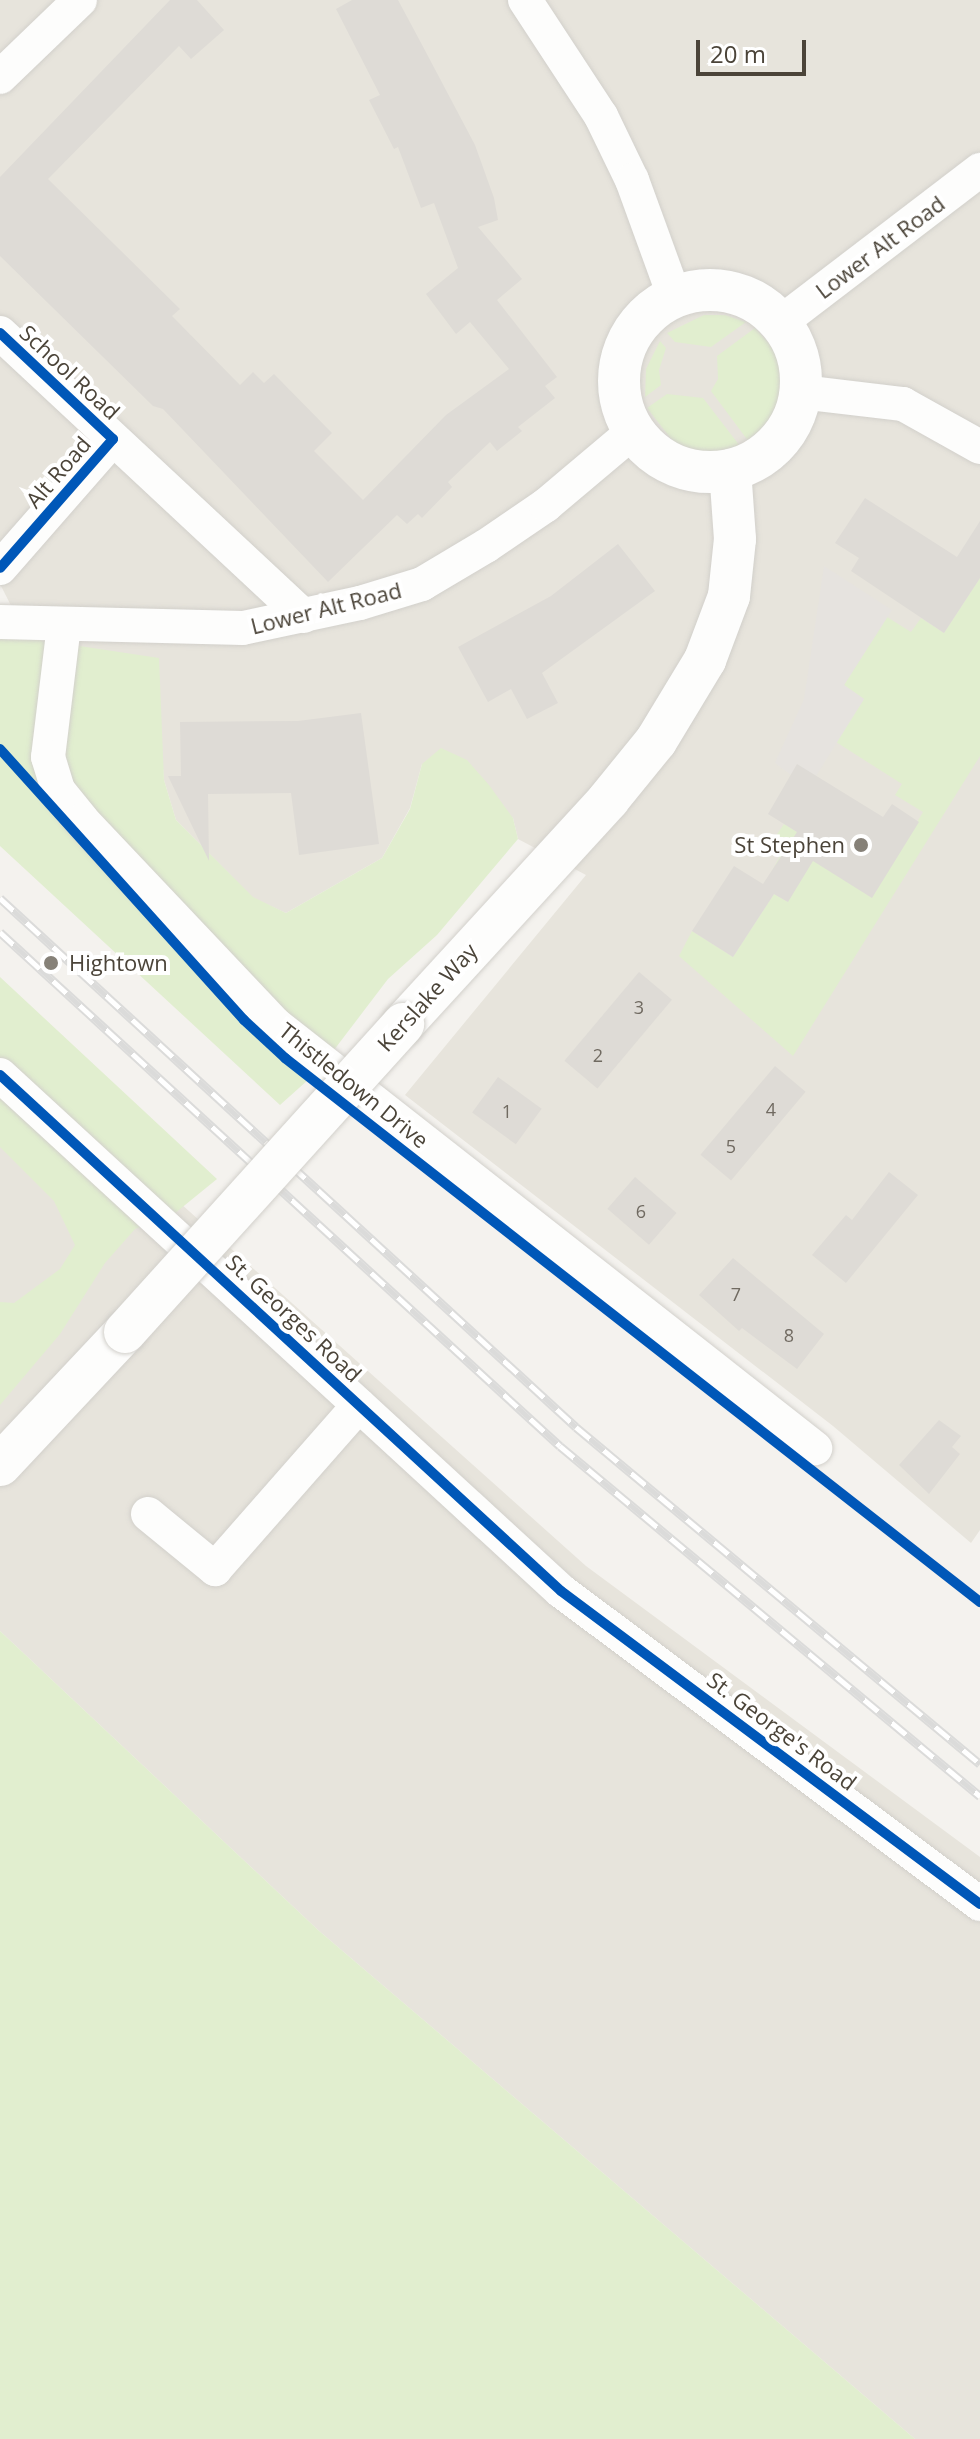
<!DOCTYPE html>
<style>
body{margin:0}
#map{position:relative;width:980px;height:2439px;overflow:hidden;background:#f4f2ee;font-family:"Open Sans",sans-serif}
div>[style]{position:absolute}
.residential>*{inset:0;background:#e7e4dc}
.green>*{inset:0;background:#e1eecf}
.parking>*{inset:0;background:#e6e3df}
.building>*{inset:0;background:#dedbd6;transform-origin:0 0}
.roads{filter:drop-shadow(0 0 2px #d2d0cb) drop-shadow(0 0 2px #d2d0cb)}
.minor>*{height:34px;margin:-17px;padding:0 17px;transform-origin:17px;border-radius:17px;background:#fdfdfc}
.tertiary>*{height:42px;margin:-21px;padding:0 21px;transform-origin:21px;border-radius:21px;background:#fdfdfc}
.tertiary>.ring{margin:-21px;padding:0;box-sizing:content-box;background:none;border:42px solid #fdfdfc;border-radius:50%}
.rail>*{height:9px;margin-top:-4.5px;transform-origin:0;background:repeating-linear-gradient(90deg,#fff 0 18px,#dbdbda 0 36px);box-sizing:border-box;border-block:2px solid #dbdbda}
.bridges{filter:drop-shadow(0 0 2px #d2d0cb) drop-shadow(0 0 2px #d2d0cb)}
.tertiary-bridge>*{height:42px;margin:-21px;padding:0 21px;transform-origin:21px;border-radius:21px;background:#fdfdfc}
.cycleway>*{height:10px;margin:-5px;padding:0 5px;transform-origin:5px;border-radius:5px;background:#0057b8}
.dots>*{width:22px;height:22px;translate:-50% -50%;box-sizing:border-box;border:4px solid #fff;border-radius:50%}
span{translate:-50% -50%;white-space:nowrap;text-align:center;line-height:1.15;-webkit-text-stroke:8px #fff;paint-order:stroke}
.number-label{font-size:18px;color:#706a61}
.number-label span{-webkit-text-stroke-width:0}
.street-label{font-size:22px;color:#4b4439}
.poi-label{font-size:22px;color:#4b4439}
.right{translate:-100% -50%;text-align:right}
.left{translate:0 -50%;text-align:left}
.scale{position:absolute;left:696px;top:40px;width:110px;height:36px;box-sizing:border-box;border:4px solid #4b4439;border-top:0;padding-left:10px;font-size:24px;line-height:28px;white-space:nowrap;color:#4b4439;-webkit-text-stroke:6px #fff;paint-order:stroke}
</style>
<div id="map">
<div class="residential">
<div style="clip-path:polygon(0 0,980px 0,980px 1530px,971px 1543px,833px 1426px,405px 1095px,586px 875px,518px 839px,513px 818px,422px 764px,410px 808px,382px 858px,286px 913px,253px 898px,176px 820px,164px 780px,160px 732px,26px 635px,0 584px)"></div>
<div style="clip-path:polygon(0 1042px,586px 1566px,980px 1857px,980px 2439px,915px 2439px,318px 1930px,0 1631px)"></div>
</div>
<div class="green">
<div style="clip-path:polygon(704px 315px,725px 315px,746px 322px,711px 347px,675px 342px,667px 333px)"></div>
<div style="clip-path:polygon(755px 328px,776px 351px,785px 395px,776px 420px,752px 446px,711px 391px,718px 379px,717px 356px)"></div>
<div style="clip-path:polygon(660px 341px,666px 348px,659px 370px,661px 385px,645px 397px,646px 369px)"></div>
<div style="clip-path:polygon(667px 394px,703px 398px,743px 450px,709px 456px,675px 444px,647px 408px)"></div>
<div style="clip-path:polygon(980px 578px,980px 756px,793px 1056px,679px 956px,692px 931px,733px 957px,774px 894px,788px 902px,771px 873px,780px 856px,769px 846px,784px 824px,852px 866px,872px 897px,923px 812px,895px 795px,902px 784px,836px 742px,864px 699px,844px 685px,887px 617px,911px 632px,921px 618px,944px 633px)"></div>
<div style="clip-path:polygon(0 634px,159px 658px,164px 780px,176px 820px,253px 897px,286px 913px,382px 858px,410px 809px,422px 764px,441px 748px,467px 760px,489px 785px,513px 818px,518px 839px,437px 935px,388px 979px,318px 1071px,280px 1105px,0 846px)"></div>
<div style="clip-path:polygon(0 977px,217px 1179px,174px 1214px,135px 1229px,105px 1263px,60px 1334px,0 1405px,0 1302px,14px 1303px,60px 1269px,75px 1245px,54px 1201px,0 1147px)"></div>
<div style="clip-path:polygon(0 1631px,318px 1930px,915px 2439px,0 2439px)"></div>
</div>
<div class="parking">
<div style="clip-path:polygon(824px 566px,892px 610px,844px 685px,864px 699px,816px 776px,791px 775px,775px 763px,804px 699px)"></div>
</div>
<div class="building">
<div style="clip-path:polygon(170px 0,197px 0,224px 30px,191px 59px,179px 46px,48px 179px,180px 309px,172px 316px,240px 385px,253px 372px,264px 383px,274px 374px,332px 433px,314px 451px,363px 500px,446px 415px,509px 369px,470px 322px,456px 334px,426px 294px,458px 268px,434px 203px,421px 208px,398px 147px,394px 149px,369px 100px,380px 95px,336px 9px,352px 0,398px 0,420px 41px,475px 145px,494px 198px,498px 220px,478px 227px,522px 279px,497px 300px,557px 377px,545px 386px,555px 398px,518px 427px,522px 431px,497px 451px,490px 442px,448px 482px,452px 487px,422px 518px,418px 514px,407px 524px,397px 515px,328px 582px,163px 409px,153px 406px,0 256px,0 177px)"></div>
<div style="clip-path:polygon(865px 498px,957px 557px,980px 521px,980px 578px,944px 633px,851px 571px,859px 558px,835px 543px)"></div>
<div style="clip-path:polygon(618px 544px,655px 591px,542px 673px,558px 703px,527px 719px,511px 689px,488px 702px,458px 647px,551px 596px)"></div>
<div style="clip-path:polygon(361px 713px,379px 844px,299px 855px,291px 793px,208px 794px,209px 861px,168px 776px,181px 776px,180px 722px,298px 721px)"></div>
<div style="clip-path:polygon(797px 764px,883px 817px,892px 804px,919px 822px,872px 898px,813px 861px,788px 902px,774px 894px,733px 957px,692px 931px,734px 866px,763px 884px,797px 832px,768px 814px)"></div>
<div style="left:639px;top:972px;width:43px;height:116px;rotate:40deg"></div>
<div style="left:775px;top:1066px;width:40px;height:116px;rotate:40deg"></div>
<div style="left:498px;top:1077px;width:54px;height:44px;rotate:36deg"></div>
<div style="clip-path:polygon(889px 1172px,918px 1195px,846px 1283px,812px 1255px,846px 1215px,852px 1220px)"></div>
<div style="left:635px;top:1177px;width:55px;height:42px;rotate:41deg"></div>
<div style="clip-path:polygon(733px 1258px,824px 1334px,797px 1369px,742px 1328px,739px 1331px,699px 1295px)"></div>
<div style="clip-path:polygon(939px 1420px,961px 1436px,952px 1447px,960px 1454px,929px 1494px,899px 1465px)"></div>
</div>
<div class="roads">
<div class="minor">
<div style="left:525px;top:0;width:139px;rotate:56.8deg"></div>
<div style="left:601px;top:116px;width:71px;rotate:64.2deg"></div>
<div style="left:632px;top:180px;width:126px;rotate:70deg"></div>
<div style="left:0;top:77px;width:111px;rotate:-43.9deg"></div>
<div style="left:780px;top:323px;width:252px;rotate:-37.4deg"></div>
<div style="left:0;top:333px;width:415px;rotate:43deg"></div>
<div style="left:801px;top:392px;width:103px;rotate:6.7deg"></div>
<div style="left:903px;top:404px;width:88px;rotate:29.2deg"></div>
<div style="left:0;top:568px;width:171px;rotate:-48.8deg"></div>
<div style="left:0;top:622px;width:243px;rotate:1.4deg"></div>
<div style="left:243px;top:628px;width:120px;rotate:-12.1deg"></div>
<div style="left:360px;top:603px;width:65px;rotate:-17deg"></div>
<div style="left:422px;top:584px;width:74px;rotate:-30.7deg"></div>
<div style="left:486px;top:546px;width:73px;rotate:-34.3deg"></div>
<div style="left:546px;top:505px;width:115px;rotate:-40.1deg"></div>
<div style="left:64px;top:625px;width:133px;rotate:96.9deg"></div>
<div style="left:48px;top:757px;width:34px;rotate:73deg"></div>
<div style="left:58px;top:790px;width:38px;rotate:51deg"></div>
<div style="left:82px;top:820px;width:281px;rotate:46.6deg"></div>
<div style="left:275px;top:1024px;width:687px;rotate:38.14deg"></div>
<div style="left:0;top:1075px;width:762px;rotate:42.61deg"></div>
<div style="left:561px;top:1591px;width:523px;rotate:36.76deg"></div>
<div style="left:148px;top:1514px;width:87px;rotate:39.4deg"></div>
<div style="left:215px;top:1569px;width:218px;rotate:-48.7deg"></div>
</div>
<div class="tertiary">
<div class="ring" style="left:619px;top:290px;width:140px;height:140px"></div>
<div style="left:403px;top:1024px;width:304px;rotate:-47.5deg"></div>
<div style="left:608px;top:800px;width:76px;rotate:-50.9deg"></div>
<div style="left:656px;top:741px;width:95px;rotate:-58.8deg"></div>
<div style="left:705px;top:660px;width:68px;rotate:-69.4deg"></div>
<div style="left:729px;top:596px;width:57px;rotate:-84deg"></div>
<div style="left:735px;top:539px;width:69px;rotate:-94.1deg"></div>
<div style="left:0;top:1465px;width:183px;rotate:-46.8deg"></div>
</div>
</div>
<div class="rail">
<div style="left:0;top:898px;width:782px;rotate:42.56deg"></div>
<div style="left:576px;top:1427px;width:526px;rotate:39.83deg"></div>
<div style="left:0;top:932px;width:760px;rotate:42.55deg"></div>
<div style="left:560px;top:1446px;width:547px;rotate:39.81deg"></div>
</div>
<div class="bridges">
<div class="tertiary-bridge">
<div style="left:125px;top:1332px;width:415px;rotate:-47.9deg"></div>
</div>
</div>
<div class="cycleway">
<div style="left:0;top:333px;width:155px;rotate:43.2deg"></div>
<div style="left:113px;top:439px;width:171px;rotate:131.2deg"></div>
<div style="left:0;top:749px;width:365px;rotate:48deg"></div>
<div style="left:244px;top:1020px;width:56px;rotate:42.8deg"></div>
<div style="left:285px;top:1058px;width:883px;rotate:38.05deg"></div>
<div style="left:0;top:1075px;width:762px;rotate:42.61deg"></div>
<div style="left:561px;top:1591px;width:523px;rotate:36.76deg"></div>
</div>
<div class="dots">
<div style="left:861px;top:845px;background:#868178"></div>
<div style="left:51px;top:963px;background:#868178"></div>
</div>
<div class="number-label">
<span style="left:639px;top:1007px">3</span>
<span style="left:598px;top:1055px">2</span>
<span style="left:771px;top:1109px">4</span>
<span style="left:507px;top:1111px">1</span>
<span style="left:731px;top:1146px">5</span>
<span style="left:641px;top:1211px">6</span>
<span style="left:736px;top:1294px">7</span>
<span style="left:789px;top:1335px">8</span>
</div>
<div class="street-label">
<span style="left:880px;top:247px;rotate:-37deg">Lower Alt Road</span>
<span style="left:70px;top:372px;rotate:43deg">School Road</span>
<span style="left:58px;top:472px;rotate:-49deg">Alt Road</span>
<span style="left:326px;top:608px;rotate:-14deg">Lower Alt Road</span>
<span style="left:427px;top:997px;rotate:-48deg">Kerslake Way</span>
<span style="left:354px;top:1085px;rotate:39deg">Thistledown Drive</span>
<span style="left:294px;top:1318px;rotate:43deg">St. Georges Road</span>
<span style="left:782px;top:1731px;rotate:37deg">St. George's Road</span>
</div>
<div class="poi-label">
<span class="right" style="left:845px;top:845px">St Stephen</span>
<span class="left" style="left:69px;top:963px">Hightown</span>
</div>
<div class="scale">20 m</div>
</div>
